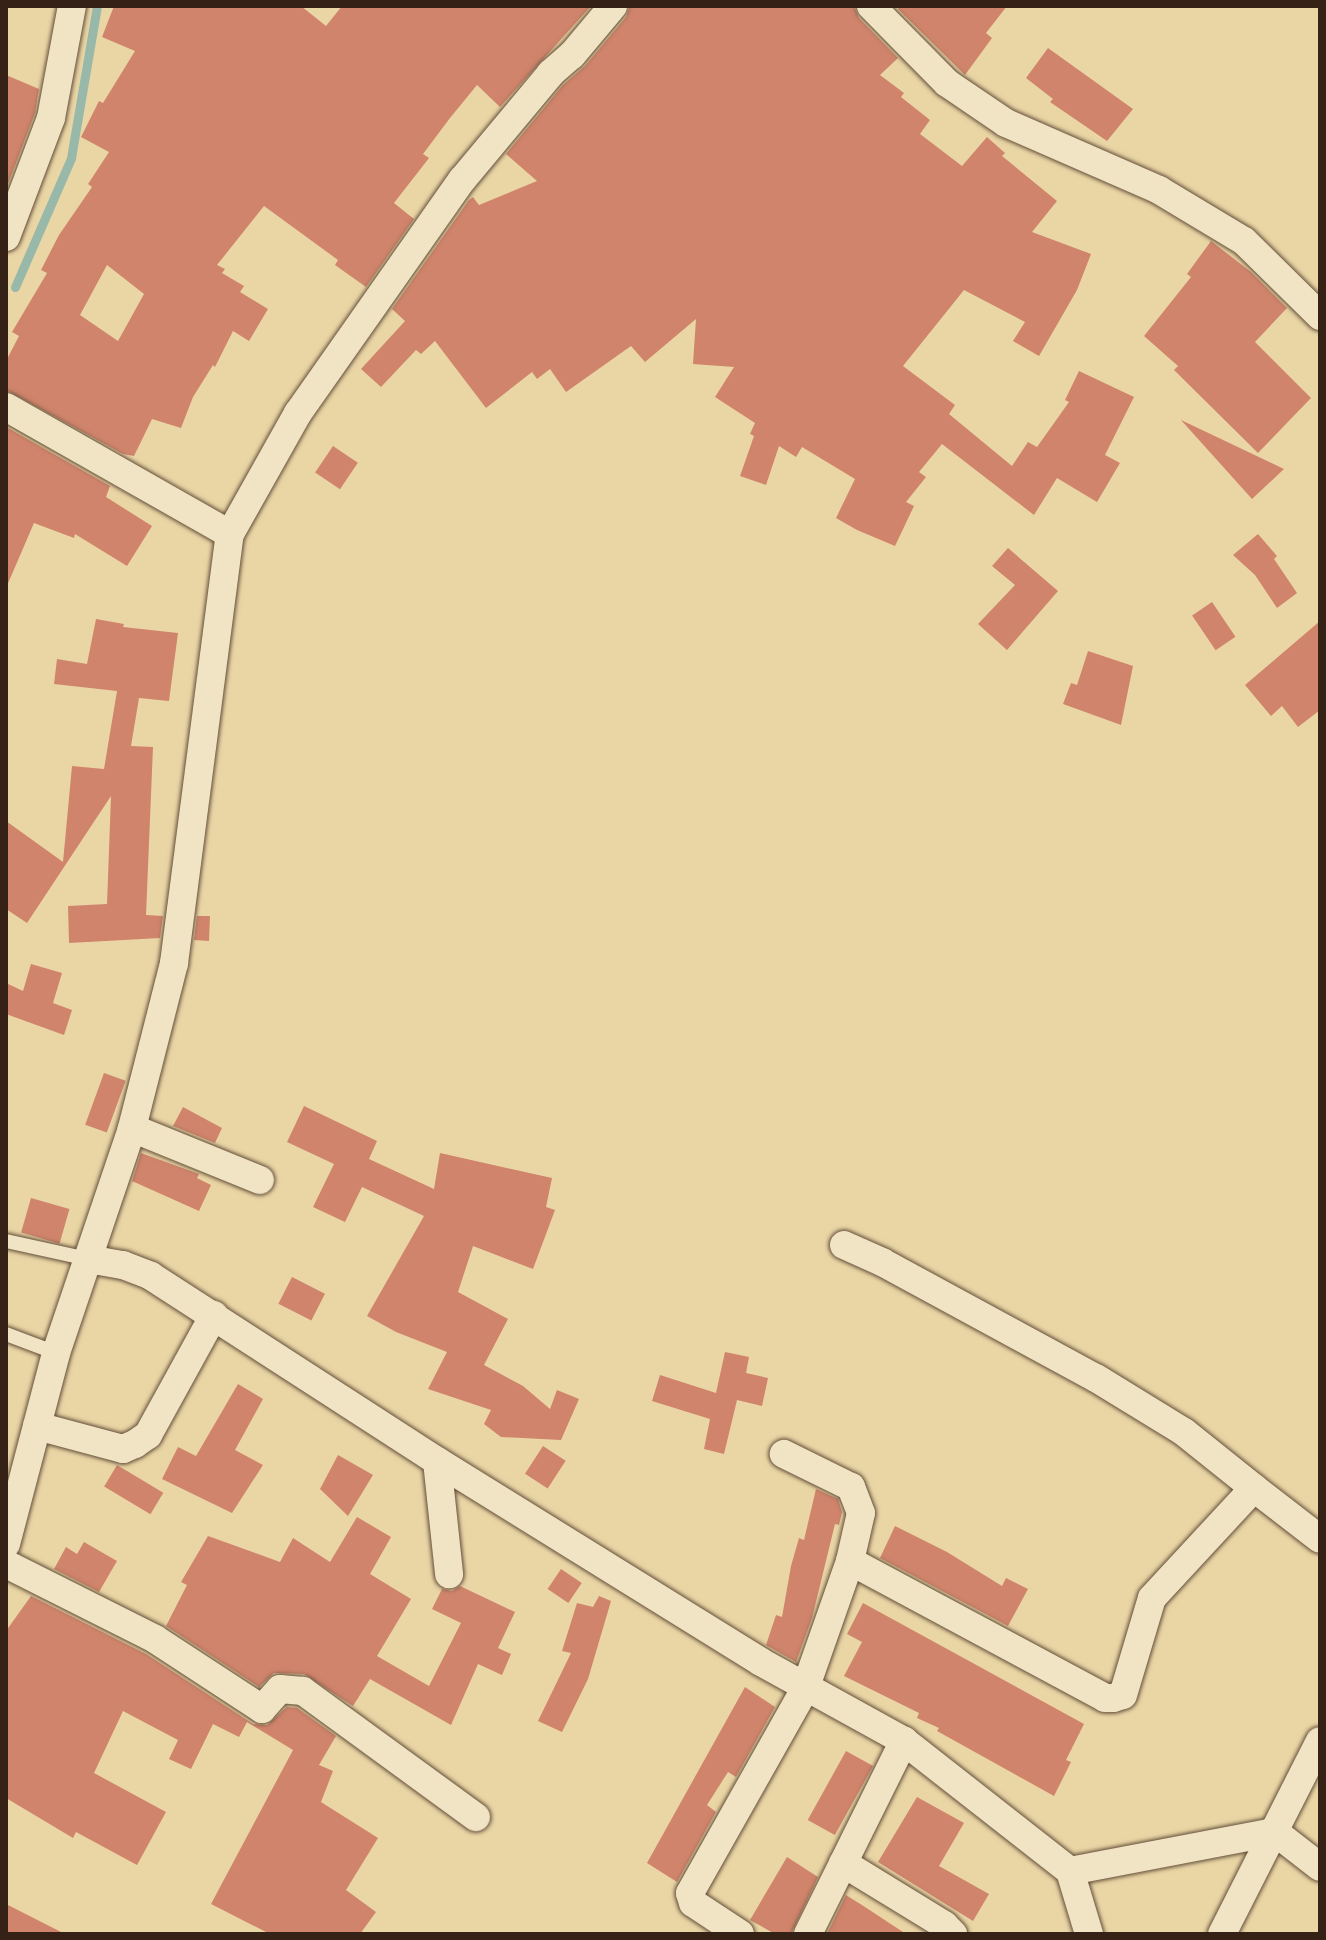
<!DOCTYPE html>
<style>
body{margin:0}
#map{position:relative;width:1326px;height:1940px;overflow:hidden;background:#ead6a5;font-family:"Libre Bodoni",serif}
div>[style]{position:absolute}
.stream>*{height:9px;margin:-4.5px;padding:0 4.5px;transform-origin:4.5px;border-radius:4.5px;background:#98b9a9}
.building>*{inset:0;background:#d0846c;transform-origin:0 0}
.roads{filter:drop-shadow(0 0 2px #634e3a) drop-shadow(0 0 2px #634e3a)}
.lane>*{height:14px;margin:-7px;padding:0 7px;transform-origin:7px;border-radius:7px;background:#f1e4c4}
.street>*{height:28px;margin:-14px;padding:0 14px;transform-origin:14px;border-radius:14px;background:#f1e4c4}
span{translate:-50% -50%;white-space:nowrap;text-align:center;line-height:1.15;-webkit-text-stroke:6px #f1e4c4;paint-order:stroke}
.frame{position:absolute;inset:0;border:8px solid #362116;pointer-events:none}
</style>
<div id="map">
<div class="stream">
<div style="left:15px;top:287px;width:141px;rotate:-66.5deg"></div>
<div style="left:71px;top:158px;width:154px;rotate:-80.3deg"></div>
</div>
<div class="building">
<div style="clip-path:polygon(evenodd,114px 6px,301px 6px,326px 26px,342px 6px,591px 6px,500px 107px,477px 85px,450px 118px,423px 154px,429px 158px,394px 203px,414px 219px,366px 287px,335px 265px,338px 260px,264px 206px,217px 265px,225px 269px,222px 273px,244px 286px,240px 292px,268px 309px,249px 341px,233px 331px,215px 367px,213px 365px,193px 397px,181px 428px,152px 419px,134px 456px,123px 454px,6px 390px,6px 361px,19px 336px,12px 332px,47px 273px,41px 270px,59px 235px,92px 187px,88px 184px,109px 152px,81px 137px,99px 101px,103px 103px,135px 51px,102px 37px,114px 6px,107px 265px,144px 294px,118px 341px,80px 315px,107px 265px)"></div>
<div style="clip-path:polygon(630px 6px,854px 6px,859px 18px,898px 58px,880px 75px,904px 93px,901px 97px,930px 120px,920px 134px,962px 166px,987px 137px,1005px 153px,1002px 156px,1057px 201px,1032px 232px,1091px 254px,1077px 290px,1039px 356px,1013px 341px,1025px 322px,964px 290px,903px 366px,955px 405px,949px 414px,1012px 466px,1028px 442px,1037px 447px,1069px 402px,1065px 400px,1079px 371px,1134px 397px,1105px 455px,1120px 463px,1097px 502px,1057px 478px,1034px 515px,942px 444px,919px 472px,926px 477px,906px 502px,914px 506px,895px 546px,857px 530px,836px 518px,855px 479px,802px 447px,796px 457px,779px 446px,766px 485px,740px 476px,754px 436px,750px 434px,755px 423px,715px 397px,734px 367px,693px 364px,696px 319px,645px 362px,631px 346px,566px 392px,550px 369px,537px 379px,532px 372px,486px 408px,435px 341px,421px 354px,416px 350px,381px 387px,361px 369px,405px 321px,392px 309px,469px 200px,473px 197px,479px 205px,537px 181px,506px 154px,563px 85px,585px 66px,626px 17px)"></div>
<div style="clip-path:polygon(900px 6px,1007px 6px,986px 33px,992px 38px,965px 75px,898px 9px)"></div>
<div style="clip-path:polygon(1048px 48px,1133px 109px,1107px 141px,1050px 102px,1053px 99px,1026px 78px)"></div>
<div style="clip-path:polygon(6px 75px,39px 89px,35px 113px,6px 189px)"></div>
<div style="clip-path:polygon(1211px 241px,1251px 272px,1287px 308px,1255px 342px,1311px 398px,1258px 453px,1174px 370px,1178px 366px,1144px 336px,1191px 277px,1187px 274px)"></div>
<div style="clip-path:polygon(1181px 420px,1284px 469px,1252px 499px)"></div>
<div style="clip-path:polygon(6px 427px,110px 486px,106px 497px,152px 526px,127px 566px,75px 534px,74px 538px,34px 523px,6px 588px)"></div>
<div style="left:333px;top:446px;width:30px;height:32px;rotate:34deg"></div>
<div style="clip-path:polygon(1258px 534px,1277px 556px,1274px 559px,1297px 593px,1277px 608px,1255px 575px,1233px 555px)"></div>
<div style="clip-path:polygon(1008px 548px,1058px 591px,1007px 650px,978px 624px,1015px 585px,992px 566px)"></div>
<div style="left:1212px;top:602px;width:42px;height:24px;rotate:56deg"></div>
<div style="clip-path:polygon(96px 619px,124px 624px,123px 627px,178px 633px,169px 701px,139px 698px,131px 746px,153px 747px,146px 915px,163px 916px,160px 938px,69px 943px,68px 906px,107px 904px,111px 796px,27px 923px,6px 909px,6px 821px,63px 862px,72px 766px,104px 769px,117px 691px,54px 684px,57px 659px,87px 664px)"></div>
<div style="clip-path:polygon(1320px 621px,1320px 710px,1298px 727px,1282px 706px,1271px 716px,1245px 685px)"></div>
<div style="clip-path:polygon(1088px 651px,1133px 666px,1121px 725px,1063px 704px,1071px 683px,1077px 685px)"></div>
<div style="clip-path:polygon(197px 916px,210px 916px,209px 941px,194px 940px)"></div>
<div style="clip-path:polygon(31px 964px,62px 973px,53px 1003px,72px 1010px,64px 1035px,6px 1014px,6px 983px,23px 991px)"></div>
<div style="left:104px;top:1073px;width:23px;height:55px;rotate:20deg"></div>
<div style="clip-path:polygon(304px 1106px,377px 1141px,369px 1159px,434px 1189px,440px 1153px,552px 1178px,546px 1207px,555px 1210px,533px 1269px,473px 1246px,458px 1292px,508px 1319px,484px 1365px,523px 1386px,550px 1409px,557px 1390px,579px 1399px,561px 1440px,501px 1437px,484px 1424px,491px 1410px,428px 1389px,447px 1352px,396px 1332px,367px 1316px,424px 1216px,362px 1187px,345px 1222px,313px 1207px,334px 1164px,287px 1142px)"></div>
<div style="clip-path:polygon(183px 1107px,222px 1128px,215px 1143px,173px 1126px)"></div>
<div style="clip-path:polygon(141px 1153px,199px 1174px,197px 1178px,211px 1185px,199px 1211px,132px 1181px)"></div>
<div style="left:31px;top:1198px;width:40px;height:36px;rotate:16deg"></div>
<div style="left:292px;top:1277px;width:37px;height:30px;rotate:27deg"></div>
<div style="clip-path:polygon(725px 1352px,749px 1357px,746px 1373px,768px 1378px,762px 1406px,737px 1400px,724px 1454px,704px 1449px,710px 1419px,652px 1401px,660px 1375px,716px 1393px)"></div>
<div style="clip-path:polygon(238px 1384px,263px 1399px,235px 1450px,263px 1465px,232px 1513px,162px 1479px,178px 1447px,196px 1456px)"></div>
<div style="left:543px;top:1446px;width:27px;height:33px;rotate:33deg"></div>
<div style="clip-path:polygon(338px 1455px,373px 1475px,348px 1516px,320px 1489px)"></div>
<div style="left:117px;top:1465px;width:54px;height:25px;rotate:31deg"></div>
<div style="clip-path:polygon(816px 1489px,838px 1499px,842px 1512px,839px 1525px,835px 1524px,812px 1618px,796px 1662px,766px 1645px,776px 1615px,782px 1617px,791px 1566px,799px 1538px,804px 1540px)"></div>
<div style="clip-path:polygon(357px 1517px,391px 1537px,370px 1574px,411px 1599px,377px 1656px,429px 1686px,461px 1623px,432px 1609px,442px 1589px,452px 1591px,460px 1586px,515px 1612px,498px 1648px,511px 1654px,502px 1675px,478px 1664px,451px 1725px,370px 1679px,353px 1706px,304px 1674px,274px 1673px,259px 1687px,166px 1626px,187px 1585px,181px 1582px,208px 1536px,280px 1562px,293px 1538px,330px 1562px)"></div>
<div style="clip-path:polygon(895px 1526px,947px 1552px,1002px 1586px,1006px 1578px,1028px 1589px,1008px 1626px,880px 1558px)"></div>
<div style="clip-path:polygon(84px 1542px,117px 1561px,99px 1592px,54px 1569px,66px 1547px,77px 1554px)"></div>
<div style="left:561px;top:1569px;width:25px;height:24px;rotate:34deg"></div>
<div style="clip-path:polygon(31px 1596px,146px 1654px,253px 1724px,267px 1725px,287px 1707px,297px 1708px,336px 1736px,319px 1765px,333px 1771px,321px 1802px,378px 1838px,346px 1890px,376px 1912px,360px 1934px,270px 1934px,211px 1904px,293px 1750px,247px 1722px,239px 1737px,213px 1724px,191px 1769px,169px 1759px,178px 1740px,123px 1711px,94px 1773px,166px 1812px,137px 1865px,76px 1832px,73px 1838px,6px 1798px,6px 1631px)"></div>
<div style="clip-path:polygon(599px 1596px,611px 1601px,588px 1679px,562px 1732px,538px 1721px,571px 1653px,562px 1651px,577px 1603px,593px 1607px)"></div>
<div style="clip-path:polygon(863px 1603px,1084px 1724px,1066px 1760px,1071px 1762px,1054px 1796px,937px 1731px,939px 1728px,917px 1718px,919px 1713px,844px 1676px,862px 1642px,847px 1634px)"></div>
<div style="clip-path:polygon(745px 1687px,775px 1707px,736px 1777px,728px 1772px,707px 1805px,716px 1812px,677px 1882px,647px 1863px)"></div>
<div style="left:846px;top:1751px;width:31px;height:79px;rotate:29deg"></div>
<div style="clip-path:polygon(917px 1797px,964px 1823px,939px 1866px,989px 1894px,973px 1921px,878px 1862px)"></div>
<div style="clip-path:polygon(787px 1857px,818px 1877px,791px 1934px,775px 1934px,750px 1920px)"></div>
<div style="clip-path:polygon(846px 1895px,865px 1907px,906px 1934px,827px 1934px)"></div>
<div style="clip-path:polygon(6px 1904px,65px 1934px,6px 1934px)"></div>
</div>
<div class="roads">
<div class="lane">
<div style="left:6px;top:1241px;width:84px;rotate:12.4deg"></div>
<div style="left:6px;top:1334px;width:53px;rotate:20.8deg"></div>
</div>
<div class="street">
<div style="left:871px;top:6px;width:108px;rotate:45.4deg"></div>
<div style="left:947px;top:83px;width:71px;rotate:34.1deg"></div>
<div style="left:1006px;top:123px;width:167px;rotate:23.6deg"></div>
<div style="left:1159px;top:190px;width:99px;rotate:31deg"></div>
<div style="left:1244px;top:241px;width:107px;rotate:44.6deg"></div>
<div style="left:6px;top:237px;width:127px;rotate:-69.3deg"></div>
<div style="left:51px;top:118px;width:114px;rotate:-79.4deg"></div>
<div style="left:6px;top:407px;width:257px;rotate:29.6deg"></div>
<div style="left:230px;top:534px;width:139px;rotate:-60.7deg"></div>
<div style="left:298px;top:413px;width:285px;rotate:-54.9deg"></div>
<div style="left:462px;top:180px;width:139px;rotate:-50.2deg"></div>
<div style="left:551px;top:73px;width:28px;rotate:-41deg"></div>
<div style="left:572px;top:55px;width:64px;rotate:-50.1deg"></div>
<div style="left:132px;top:1128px;width:138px;rotate:22.1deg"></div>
<div style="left:844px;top:1245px;width:42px;rotate:24.1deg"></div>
<div style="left:882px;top:1262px;width:243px;rotate:28.5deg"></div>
<div style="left:1096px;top:1378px;width:103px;rotate:31.5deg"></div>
<div style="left:1184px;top:1432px;width:90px;rotate:38.7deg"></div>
<div style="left:88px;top:1259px;width:36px;rotate:10deg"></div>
<div style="left:123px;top:1265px;width:30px;rotate:21deg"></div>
<div style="left:151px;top:1276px;width:341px;rotate:32.9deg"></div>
<div style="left:437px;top:1461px;width:381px;rotate:31.8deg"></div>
<div style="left:761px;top:1662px;width:163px;rotate:28.9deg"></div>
<div style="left:904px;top:1741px;width:211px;rotate:38.1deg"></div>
<div style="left:1070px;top:1871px;width:66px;rotate:73.2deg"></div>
<div style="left:37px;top:1426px;width:89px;rotate:15deg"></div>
<div style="left:123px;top:1449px;width:13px;rotate:-23deg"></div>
<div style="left:135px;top:1444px;width:16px;rotate:-35deg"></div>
<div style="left:148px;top:1435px;width:137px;rotate:-61.2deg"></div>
<div style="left:437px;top:1461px;width:114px;rotate:83.9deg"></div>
<div style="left:6px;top:1544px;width:197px;rotate:-75.3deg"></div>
<div style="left:56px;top:1353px;width:237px;rotate:-71.3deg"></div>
<div style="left:132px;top:1128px;width:170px;rotate:-75.7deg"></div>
<div style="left:174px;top:963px;width:433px;rotate:-82.6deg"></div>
<div style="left:850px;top:1561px;width:289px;rotate:28.2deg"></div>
<div style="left:1105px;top:1698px;width:8px"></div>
<div style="left:1113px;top:1698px;width:10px;rotate:-17deg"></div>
<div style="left:1123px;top:1695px;width:101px;rotate:-73.4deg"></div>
<div style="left:1152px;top:1598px;width:150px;rotate:-47.2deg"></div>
<div style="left:1254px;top:1488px;width:83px;rotate:37.7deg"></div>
<div style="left:6px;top:1564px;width:167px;rotate:26.7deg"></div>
<div style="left:155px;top:1639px;width:128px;rotate:33.2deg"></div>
<div style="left:262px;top:1709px;width:27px;rotate:-48deg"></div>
<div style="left:280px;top:1689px;width:23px;rotate:5deg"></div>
<div style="left:303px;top:1691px;width:214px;rotate:36.1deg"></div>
<div style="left:843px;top:1863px;width:119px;rotate:31.5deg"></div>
<div style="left:944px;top:1925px;width:13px;rotate:45deg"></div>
<div style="left:1070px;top:1871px;width:209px;rotate:-10.8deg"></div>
<div style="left:1275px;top:1832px;width:57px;rotate:37.9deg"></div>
<div style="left:740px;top:1934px;width:56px;rotate:-146.6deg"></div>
<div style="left:693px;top:1903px;width:10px;rotate:-107deg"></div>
<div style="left:690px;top:1893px;width:234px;rotate:-60.6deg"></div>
<div style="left:805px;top:1689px;width:136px;rotate:-70.6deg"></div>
<div style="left:850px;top:1561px;width:49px;rotate:-77.1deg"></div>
<div style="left:861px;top:1513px;width:28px;rotate:-111deg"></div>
<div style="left:851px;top:1487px;width:75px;rotate:-153.8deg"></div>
<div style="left:808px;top:1934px;width:216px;rotate:-63.6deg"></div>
<div style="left:1222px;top:1934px;width:216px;rotate:-63.1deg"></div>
</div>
</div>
<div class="frame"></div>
</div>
